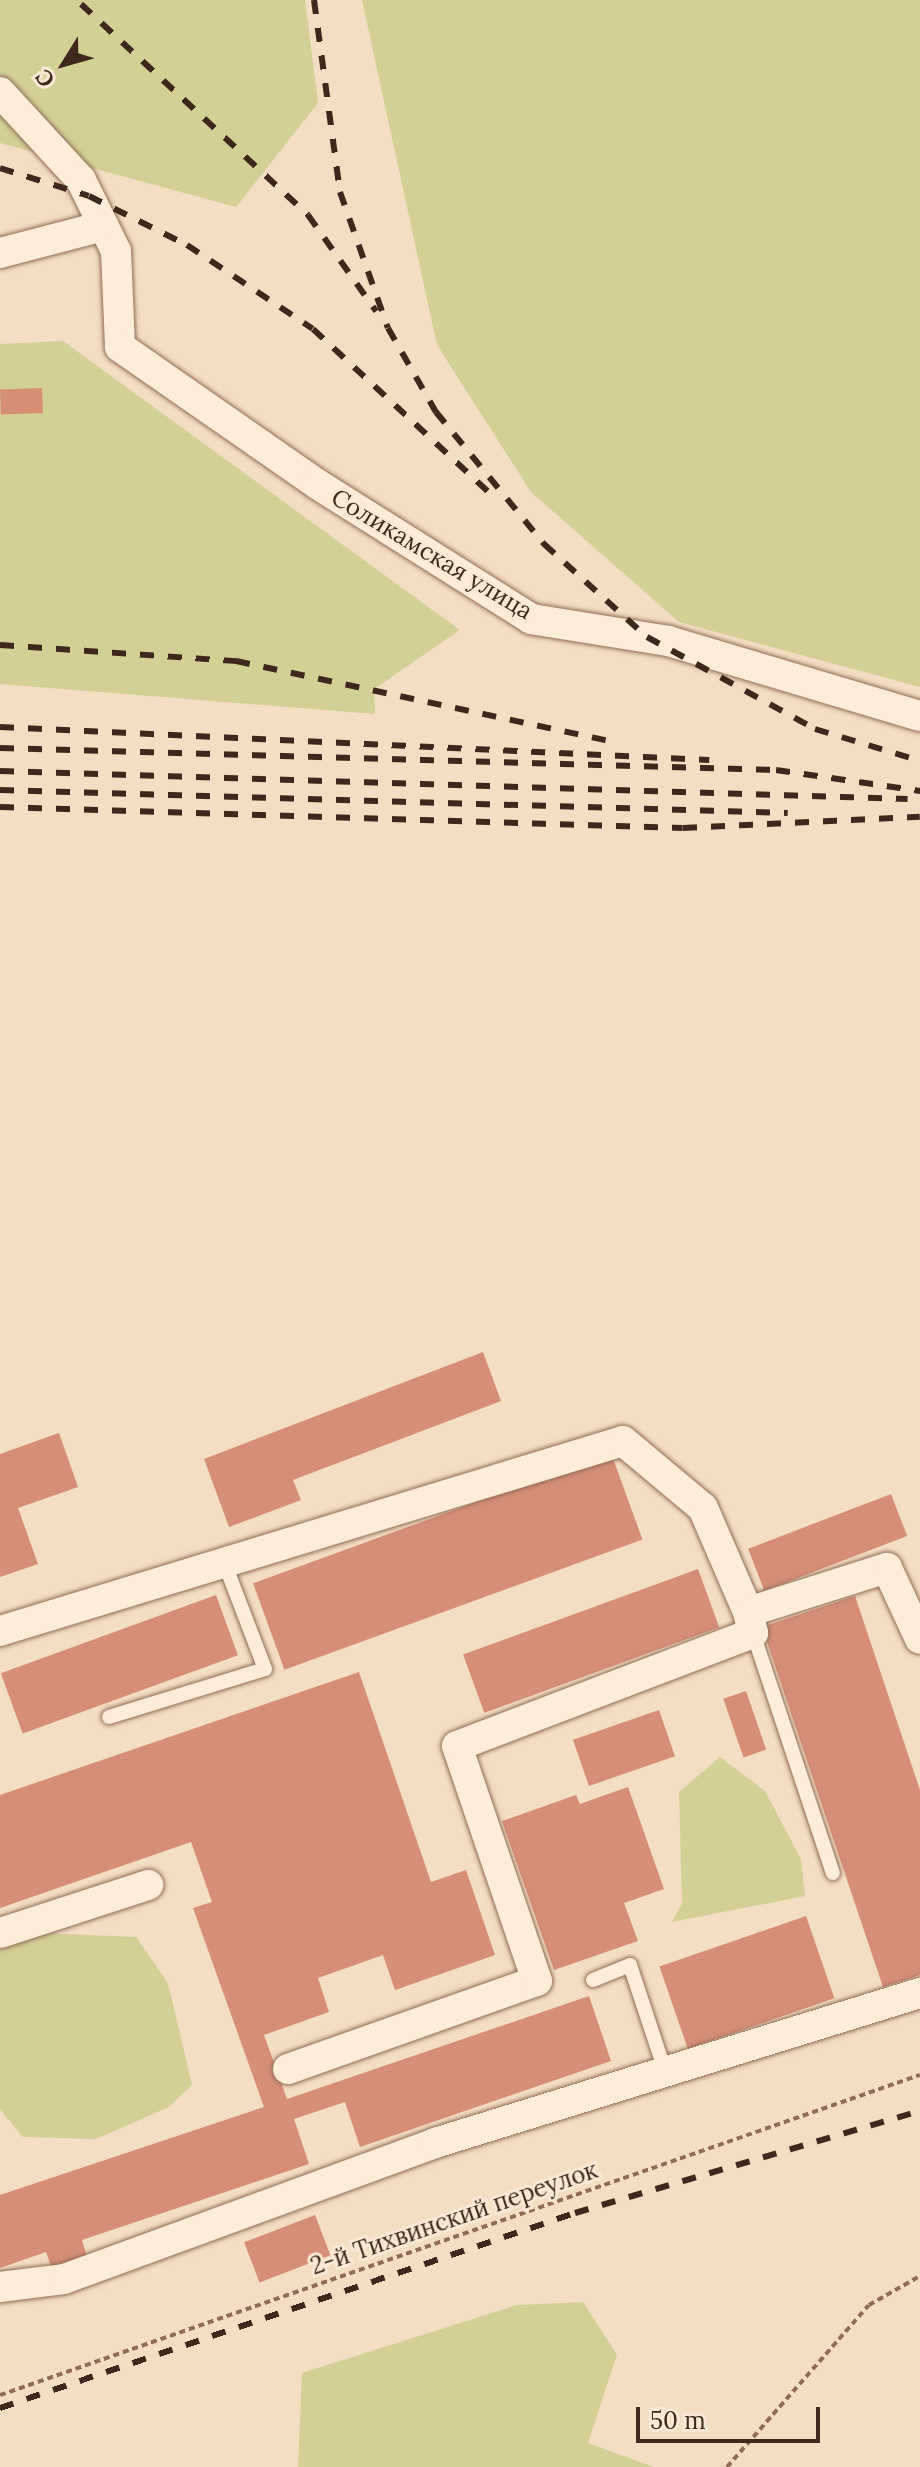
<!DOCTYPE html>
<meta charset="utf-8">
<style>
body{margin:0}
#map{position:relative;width:920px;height:2467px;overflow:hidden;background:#f3ddc3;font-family:Lora,serif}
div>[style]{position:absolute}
.green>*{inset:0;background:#d3d095}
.building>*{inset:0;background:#d68e75;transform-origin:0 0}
.path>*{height:4px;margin-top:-2px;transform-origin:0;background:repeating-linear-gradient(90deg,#906c57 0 6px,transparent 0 10px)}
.roads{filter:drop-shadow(0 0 2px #906c57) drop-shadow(0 0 2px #906c57)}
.service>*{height:14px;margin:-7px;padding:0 7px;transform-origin:7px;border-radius:7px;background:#fcecd8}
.minor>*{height:30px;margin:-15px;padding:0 15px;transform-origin:15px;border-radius:15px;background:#fcecd8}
.rail>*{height:6px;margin-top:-3px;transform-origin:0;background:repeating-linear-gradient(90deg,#3e281d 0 14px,transparent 0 28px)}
span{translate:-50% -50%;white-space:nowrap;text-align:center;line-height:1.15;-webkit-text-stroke:6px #f9e9d4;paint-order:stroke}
.street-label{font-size:24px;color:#3e281d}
.north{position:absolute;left:24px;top:24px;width:80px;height:80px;-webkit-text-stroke:6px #f9e9d4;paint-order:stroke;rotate:233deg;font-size:22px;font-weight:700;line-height:32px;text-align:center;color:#3e281d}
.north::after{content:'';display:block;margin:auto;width:28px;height:36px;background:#3e281d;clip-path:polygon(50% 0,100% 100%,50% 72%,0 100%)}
.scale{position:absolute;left:636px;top:2407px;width:184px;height:36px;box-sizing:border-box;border:4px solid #3e281d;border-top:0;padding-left:10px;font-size:24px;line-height:28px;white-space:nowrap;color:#3e281d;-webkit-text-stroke:6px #f9e9d4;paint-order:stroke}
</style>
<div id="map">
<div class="green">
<div style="clip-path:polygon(0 0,305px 0,318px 103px,236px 207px,0 143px)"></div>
<div style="clip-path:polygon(362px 0,920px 0,920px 687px,679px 622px,531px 492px,437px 345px)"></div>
<div style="clip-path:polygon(63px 341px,460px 630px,374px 689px,375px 714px,0 684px,0 344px)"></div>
<div style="clip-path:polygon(720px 1757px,765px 1791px,801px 1859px,805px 1896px,672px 1922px,682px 1903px,679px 1792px)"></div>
<div style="clip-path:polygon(40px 1933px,136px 1937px,168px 1983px,192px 2085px,169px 2107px,96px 2139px,23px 2137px,0 2109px,0 1946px)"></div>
<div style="clip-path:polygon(583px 2302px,617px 2355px,588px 2443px,654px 2467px,298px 2467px,302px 2373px,517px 2305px)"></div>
</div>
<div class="building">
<div style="left:42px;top:388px;width:25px;height:42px;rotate:88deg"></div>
<div style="clip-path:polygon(483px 1352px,501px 1401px,293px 1480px,301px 1500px,229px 1527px,204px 1459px)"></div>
<div style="clip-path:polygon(59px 1433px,78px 1487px,18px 1508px,38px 1564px,0 1577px,0 1454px)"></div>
<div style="left:611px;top:1453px;width:92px;height:381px;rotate:70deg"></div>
<div style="left:891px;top:1494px;width:45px;height:153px;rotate:69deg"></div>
<div style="left:698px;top:1569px;width:62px;height:250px;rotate:70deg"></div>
<div style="left:216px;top:1595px;width:64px;height:229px;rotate:70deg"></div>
<div style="clip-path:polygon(855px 1596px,920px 1790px,920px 1975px,883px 1987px,762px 1627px)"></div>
<div style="clip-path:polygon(359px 1672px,431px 1882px,466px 1870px,495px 1955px,395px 1990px,383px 1955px,318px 1978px,329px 2012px,264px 2035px,287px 2099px,589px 1996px,611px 2061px,360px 2147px,345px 2102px,294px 2119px,309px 2164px,82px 2240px,87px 2257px,52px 2269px,46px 2252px,0 2268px,0 2195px,264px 2107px,193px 1908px,212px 1902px,191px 1842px,0 1908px,0 1795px)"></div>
<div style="left:746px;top:1691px;width:62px;height:24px;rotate:71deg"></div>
<div style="left:659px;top:1710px;width:49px;height:91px;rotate:71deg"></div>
<div style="clip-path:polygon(628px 1787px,664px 1889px,624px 1903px,638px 1941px,554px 1970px,502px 1821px,576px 1795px,580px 1804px)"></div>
<div style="left:806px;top:1916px;width:87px;height:155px;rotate:71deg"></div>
<div style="left:315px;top:2215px;width:43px;height:76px;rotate:69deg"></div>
</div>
<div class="path">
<div style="left:0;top:2395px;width:974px;rotate:-19.18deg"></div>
<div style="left:727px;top:2467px;width:215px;rotate:-48.8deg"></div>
<div style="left:869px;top:2305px;width:59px;rotate:-29.6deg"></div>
</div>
<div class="roads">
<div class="service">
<div style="left:753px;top:1633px;width:253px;rotate:71.6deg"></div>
<div style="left:109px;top:1717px;width:163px;rotate:-17.1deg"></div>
<div style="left:265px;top:1669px;width:109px;rotate:-110.9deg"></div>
<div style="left:593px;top:1980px;width:40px;rotate:-22deg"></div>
<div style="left:630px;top:1965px;width:112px;rotate:71.7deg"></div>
</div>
<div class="minor">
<div style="left:0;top:92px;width:120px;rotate:47.4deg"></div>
<div style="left:81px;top:180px;width:79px;rotate:63.8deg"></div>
<div style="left:116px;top:251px;width:96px;rotate:87.6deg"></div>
<div style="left:120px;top:347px;width:240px;rotate:34.8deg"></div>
<div style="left:317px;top:484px;width:253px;rotate:32.2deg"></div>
<div style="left:531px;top:619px;width:139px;rotate:9.1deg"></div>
<div style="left:668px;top:641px;width:263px;rotate:16.6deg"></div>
<div style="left:0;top:253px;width:107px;rotate:-14.6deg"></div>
<div style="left:0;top:1631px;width:651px;rotate:-16.96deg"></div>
<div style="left:623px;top:1441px;width:104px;rotate:39.9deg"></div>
<div style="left:703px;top:1508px;width:113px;rotate:66.6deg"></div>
<div style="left:748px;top:1612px;width:146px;rotate:-17.6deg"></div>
<div style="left:887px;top:1568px;width:78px;rotate:65.1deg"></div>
<div style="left:0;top:1933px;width:156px;rotate:-18deg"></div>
<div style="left:288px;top:2069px;width:264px;rotate:-19.5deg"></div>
<div style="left:537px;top:1981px;width:248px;rotate:-108.8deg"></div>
<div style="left:457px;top:1746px;width:317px;rotate:-20.9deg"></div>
<div style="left:753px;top:1633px;width:22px;rotate:-103deg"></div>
<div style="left:0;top:2287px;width:64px;rotate:-7.1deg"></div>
<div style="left:64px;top:2279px;width:395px;rotate:-20.1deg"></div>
<div style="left:435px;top:2143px;width:508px;rotate:-17.19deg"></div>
</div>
</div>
<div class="rail">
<div style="left:314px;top:0;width:194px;rotate:82.3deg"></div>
<div style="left:340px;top:192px;width:144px;rotate:70.6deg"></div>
<div style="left:388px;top:328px;width:97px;rotate:60.3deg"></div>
<div style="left:436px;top:412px;width:171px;rotate:50.7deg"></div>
<div style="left:544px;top:544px;width:139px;rotate:42.1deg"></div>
<div style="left:647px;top:637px;width:192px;rotate:28.7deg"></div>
<div style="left:815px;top:729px;width:110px;rotate:16.9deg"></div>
<div style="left:81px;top:4px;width:310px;rotate:42.9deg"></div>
<div style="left:308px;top:215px;width:118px;rotate:54.7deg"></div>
<div style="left:0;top:168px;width:93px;rotate:17.5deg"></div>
<div style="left:89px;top:196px;width:110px;rotate:26.6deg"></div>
<div style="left:187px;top:245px;width:151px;rotate:33.7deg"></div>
<div style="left:313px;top:329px;width:248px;rotate:42.9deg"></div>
<div style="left:0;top:645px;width:237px;rotate:3.9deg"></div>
<div style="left:236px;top:661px;width:386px;rotate:12.1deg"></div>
<div style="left:0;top:727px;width:710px;rotate:2.66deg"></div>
<div style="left:0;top:748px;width:776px;rotate:1.62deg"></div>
<div style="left:776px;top:770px;width:146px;rotate:8.3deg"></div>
<div style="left:0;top:771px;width:908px;rotate:1.77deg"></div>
<div style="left:0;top:790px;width:788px;rotate:1.67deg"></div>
<div style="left:0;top:807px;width:683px;rotate:1.76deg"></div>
<div style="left:683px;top:828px;width:237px;rotate:-2.7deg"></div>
<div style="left:0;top:2408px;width:607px;rotate:-18.73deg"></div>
<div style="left:575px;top:2213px;width:360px;rotate:-16.5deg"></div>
</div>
<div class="street-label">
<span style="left:432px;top:554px;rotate:31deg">Соликамская улица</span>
<span style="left:454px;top:2218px;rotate:-19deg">2-й Тихвинский переулок</span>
</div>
<div class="north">С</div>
<div class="scale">50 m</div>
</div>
